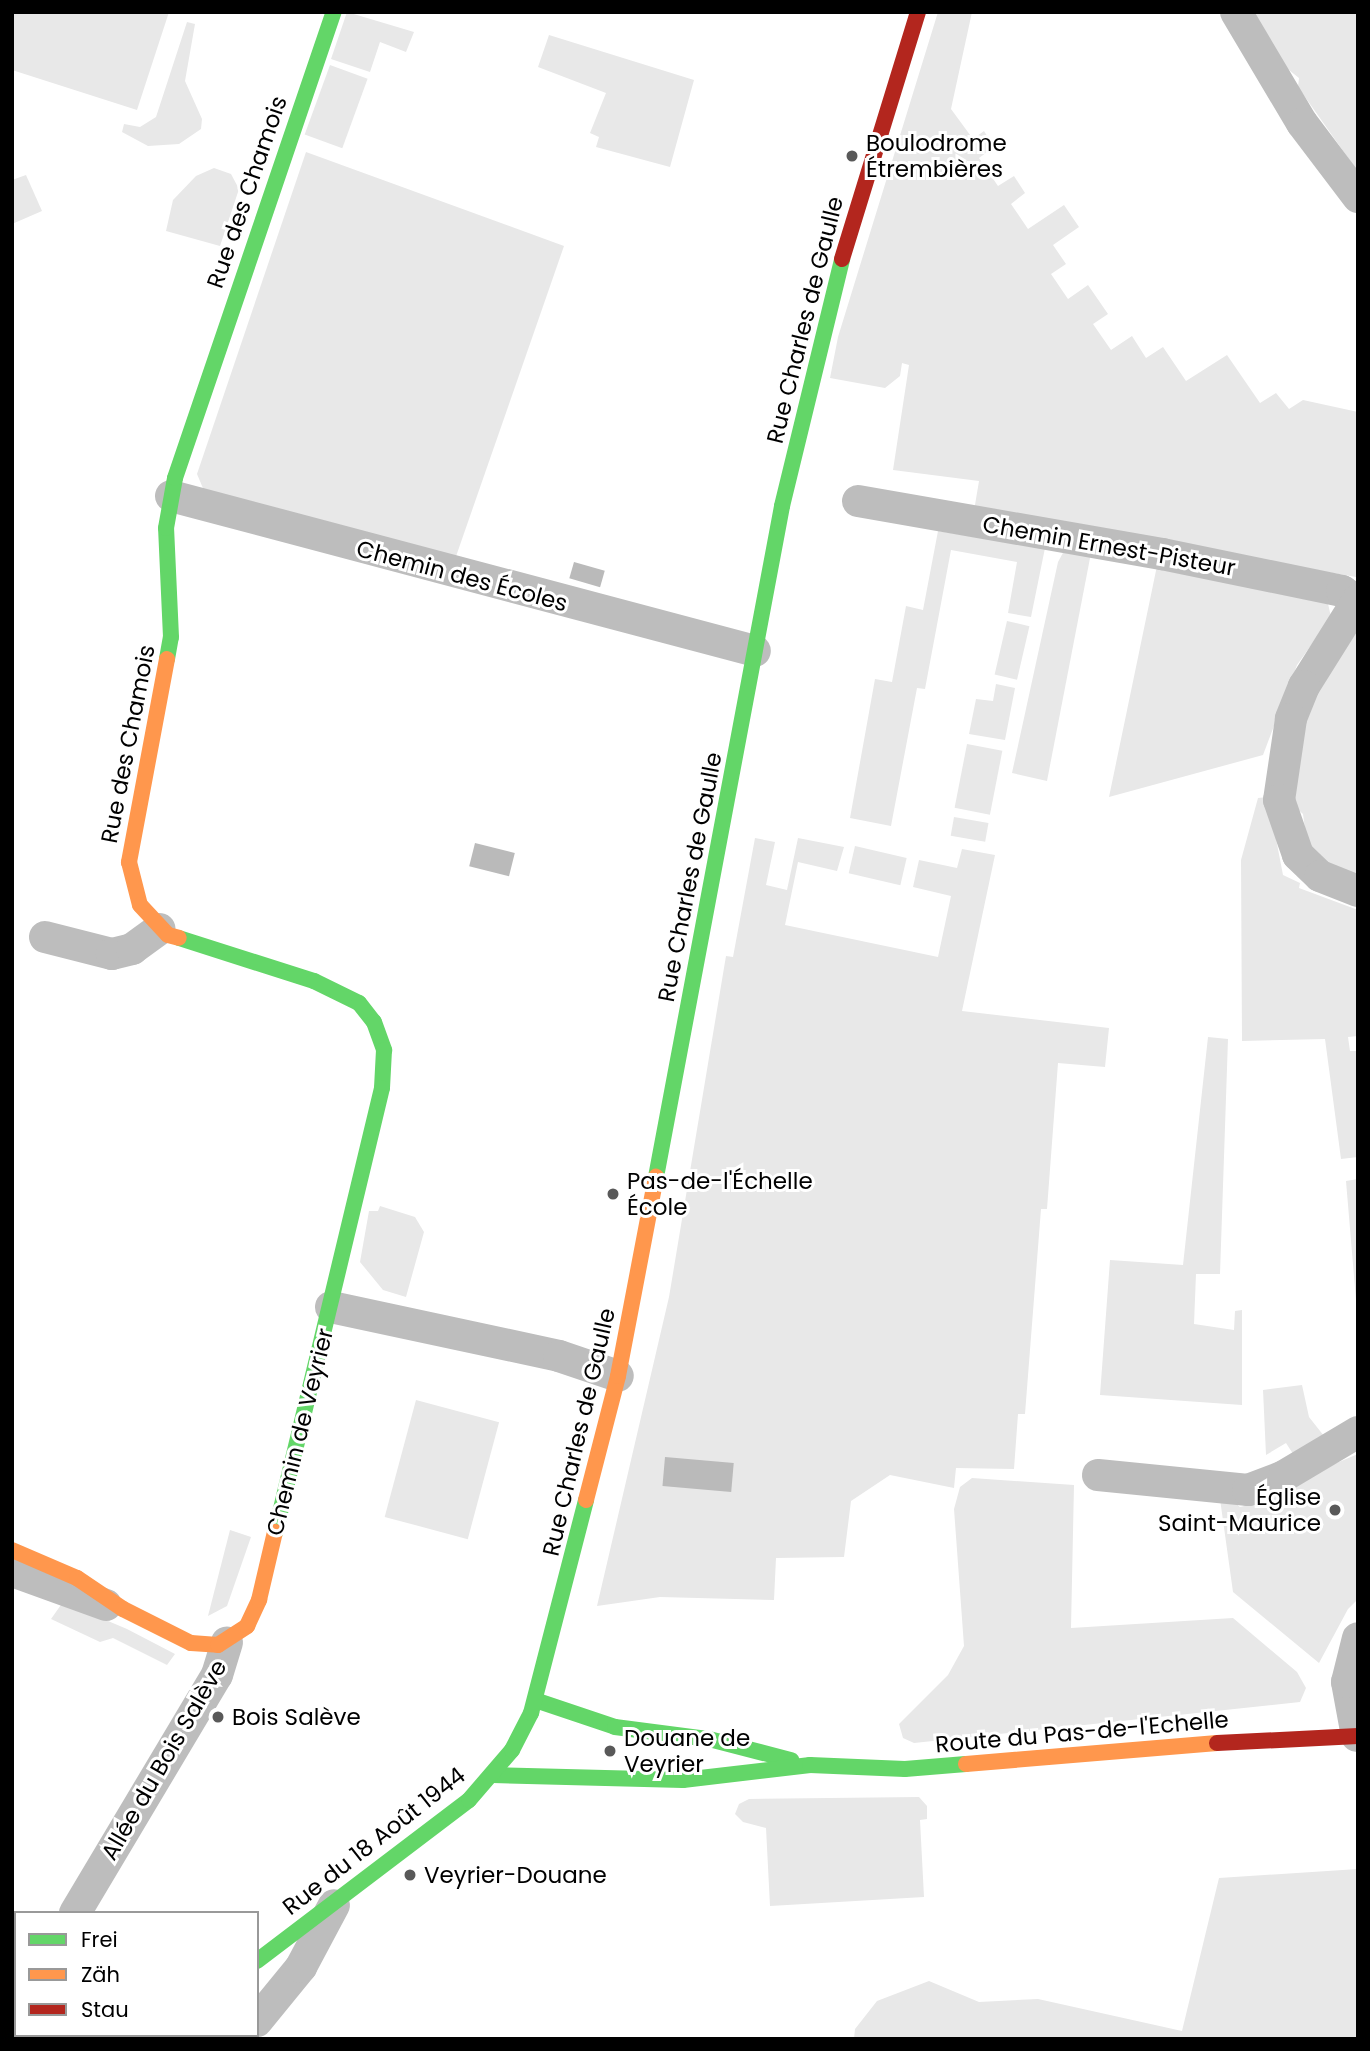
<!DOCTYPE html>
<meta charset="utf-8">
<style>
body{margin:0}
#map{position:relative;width:1370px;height:2051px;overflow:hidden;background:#fff;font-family:Poppins,sans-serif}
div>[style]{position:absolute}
.green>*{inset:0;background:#e8e8e8;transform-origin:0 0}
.water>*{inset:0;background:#bababa;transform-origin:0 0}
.street>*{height:32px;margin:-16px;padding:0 16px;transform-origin:16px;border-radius:16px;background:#bdbdbd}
.fast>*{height:16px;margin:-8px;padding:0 8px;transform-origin:8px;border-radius:8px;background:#63d668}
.slow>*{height:16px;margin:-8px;padding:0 8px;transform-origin:8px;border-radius:8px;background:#ff974d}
.jam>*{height:16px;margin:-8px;padding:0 8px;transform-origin:8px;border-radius:8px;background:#b3261e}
.dots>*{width:19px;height:19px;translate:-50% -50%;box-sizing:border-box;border:4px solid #fff;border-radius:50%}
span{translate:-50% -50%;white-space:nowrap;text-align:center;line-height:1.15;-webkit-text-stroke:6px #fff;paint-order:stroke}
.poi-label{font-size:23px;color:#000}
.left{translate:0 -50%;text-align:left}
.right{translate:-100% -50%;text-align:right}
.street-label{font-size:23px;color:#000}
.frame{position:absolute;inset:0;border:14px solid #000;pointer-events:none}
.legend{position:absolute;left:14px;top:1911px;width:245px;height:126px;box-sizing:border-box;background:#fff;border:2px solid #999;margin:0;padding:9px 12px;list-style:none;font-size:21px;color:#000}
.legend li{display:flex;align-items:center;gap:14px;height:35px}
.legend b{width:35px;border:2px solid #999}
</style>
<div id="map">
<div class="green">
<div style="clip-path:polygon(12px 12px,169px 12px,137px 110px,12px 70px)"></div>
<div style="clip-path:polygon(347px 12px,414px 32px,406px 52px,380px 42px,370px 72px,331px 59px)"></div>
<div style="clip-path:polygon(938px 12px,972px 12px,951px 109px,973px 139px,984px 131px,994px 147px,979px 158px,998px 186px,1014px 176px,1025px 193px,1011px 204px,1028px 229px,1064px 205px,1079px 227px,1053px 245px,1066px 264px,1051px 274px,1068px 299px,1088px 285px,1108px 314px,1093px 324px,1111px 350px,1132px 336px,1146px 358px,1163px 347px,1186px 381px,1227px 355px,1260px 403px,1276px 393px,1289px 409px,1303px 400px,1358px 412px,1356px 577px,974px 511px,979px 481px,893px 470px,909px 365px,902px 363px,900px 376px,885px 388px,830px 378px,838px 337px)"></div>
<div style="clip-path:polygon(1254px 12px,1358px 12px,1358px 172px,1298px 87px,1299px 78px,1284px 66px)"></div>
<div style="clip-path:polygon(187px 22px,195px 24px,185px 81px,202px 119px,201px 129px,179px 144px,148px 146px,122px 132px,124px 124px,140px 127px,156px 117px)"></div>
<div style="clip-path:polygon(549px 35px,694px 80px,670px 167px,596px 147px,599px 137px,590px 133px,606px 93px,538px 67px)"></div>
<div style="left:330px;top:65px;width:40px;height:74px;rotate:20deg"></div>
<div style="clip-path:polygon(306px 152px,564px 246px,453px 565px,205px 493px,197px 474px)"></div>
<div style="clip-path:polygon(214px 168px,231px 174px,239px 189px,220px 246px,166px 231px,173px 200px,196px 176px)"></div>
<div style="clip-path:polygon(26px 175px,42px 211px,12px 224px,12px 180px)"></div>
<div style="clip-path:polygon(938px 531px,1045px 548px,1031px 617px,1008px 613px,1017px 562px,951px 550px,925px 689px,917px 688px,891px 826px,850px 818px,875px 679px,892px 682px,906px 606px,923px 610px)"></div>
<div style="clip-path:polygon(1064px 551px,1091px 553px,1047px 781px,1012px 773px,1058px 562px)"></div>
<div style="clip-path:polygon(1158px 561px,1327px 599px,1331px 617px,1297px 665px,1263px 755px,1109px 797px)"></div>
<div style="clip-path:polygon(1358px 620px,1358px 881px,1330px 870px,1307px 844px,1303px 814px,1294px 806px,1302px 712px)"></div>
<div style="left:1007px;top:621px;width:23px;height:55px;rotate:13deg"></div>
<div style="clip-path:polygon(996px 684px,1015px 688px,1005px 740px,969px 734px,976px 699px,993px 701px)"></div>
<div style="left:967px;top:744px;width:36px;height:65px;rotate:11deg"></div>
<div style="clip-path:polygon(1268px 797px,1283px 875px,1300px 883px,1299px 888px,1358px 910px,1358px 1036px,1348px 1037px,1350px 1051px,1358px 1051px,1358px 1157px,1341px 1159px,1325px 1039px,1242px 1041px,1241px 860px,1258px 798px)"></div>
<div style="left:954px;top:817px;width:35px;height:19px;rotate:10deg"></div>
<div style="clip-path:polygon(755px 838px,775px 842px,766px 885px,787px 890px,798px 838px,844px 847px,837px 871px,798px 862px,785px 925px,938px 957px,951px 896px,913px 887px,919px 860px,957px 868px,962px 849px,995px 855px,962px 1011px,1109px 1028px,1105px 1067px,1058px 1063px,1047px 1209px,1041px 1209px,1025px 1414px,1018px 1414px,1014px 1469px,956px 1468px,954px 1488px,890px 1475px,851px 1501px,844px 1557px,776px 1558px,774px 1600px,660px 1597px,597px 1606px,669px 1297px,726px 956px,733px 957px)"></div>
<div style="left:855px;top:846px;width:53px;height:28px;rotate:13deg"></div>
<div style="clip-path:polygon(1208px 1037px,1228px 1039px,1220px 1274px,1196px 1274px,1194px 1324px,1234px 1330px,1235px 1311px,1242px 1310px,1242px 1405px,1100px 1395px,1110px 1260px,1183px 1265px)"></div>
<div style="clip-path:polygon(1358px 1179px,1358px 1311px,1357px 1312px,1346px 1181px)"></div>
<div style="clip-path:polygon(380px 1206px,415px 1217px,424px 1232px,406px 1297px,383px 1290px,360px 1262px,369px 1211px,378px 1211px)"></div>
<div style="clip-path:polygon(1302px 1385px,1309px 1417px,1324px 1436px,1295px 1457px,1286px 1443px,1266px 1455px,1263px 1390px)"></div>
<div style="left:416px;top:1400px;width:86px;height:121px;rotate:15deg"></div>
<div style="clip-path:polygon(1358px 1454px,1358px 1599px,1348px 1609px,1319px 1663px,1233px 1592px,1220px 1499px,1229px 1498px,1240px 1507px,1272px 1499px,1315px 1472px)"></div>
<div style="clip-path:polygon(972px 1478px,1074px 1485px,1071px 1628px,1233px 1618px,1297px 1672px,1306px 1688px,1300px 1702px,914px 1743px,903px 1738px,899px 1724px,948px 1675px,964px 1646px,954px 1509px,960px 1487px)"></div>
<div style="clip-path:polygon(230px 1530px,251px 1537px,227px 1606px,208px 1616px)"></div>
<div style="clip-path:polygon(63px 1602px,127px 1629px,175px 1654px,167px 1665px,113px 1638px,100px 1642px,51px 1619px)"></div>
<div style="clip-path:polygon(919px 1797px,927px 1806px,927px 1819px,920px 1820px,924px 1897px,770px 1906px,766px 1828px,743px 1822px,735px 1814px,739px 1804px,749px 1799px)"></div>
<div style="clip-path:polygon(1358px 1869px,1358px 2039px,854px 2039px,855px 2029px,877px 2001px,929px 1981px,979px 2002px,1038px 1999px,1182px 2031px,1219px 1878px)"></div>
</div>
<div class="water">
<div style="left:574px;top:562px;width:32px;height:17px;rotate:16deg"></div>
<div style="left:475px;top:843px;width:41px;height:24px;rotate:14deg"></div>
<div style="left:665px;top:1457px;width:69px;height:29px;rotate:5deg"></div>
</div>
<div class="street">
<div style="left:1236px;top:12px;width:129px;rotate:59.3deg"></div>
<div style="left:1302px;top:123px;width:93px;rotate:52.9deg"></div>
<div style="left:171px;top:496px;width:604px;rotate:14.86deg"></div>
<div style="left:858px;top:501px;width:309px;rotate:9.9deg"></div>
<div style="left:1162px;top:554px;width:184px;rotate:11.6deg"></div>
<div style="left:1342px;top:591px;width:18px;rotate:34deg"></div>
<div style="left:1358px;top:600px;width:102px;rotate:122.1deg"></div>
<div style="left:1304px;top:686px;width:35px;rotate:112deg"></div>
<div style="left:1291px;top:719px;width:82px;rotate:98.4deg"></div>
<div style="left:1279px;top:800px;width:58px;rotate:70.9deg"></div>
<div style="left:1298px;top:855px;width:30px;rotate:44deg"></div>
<div style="left:1320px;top:876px;width:41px;rotate:21.5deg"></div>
<div style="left:45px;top:937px;width:69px;rotate:14.2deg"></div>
<div style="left:112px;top:954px;width:21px;rotate:-14deg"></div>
<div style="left:132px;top:949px;width:34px;rotate:-36deg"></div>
<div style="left:331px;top:1307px;width:233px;rotate:12.1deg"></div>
<div style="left:559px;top:1356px;width:62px;rotate:18.7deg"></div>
<div style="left:1098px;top:1475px;width:151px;rotate:5.7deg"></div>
<div style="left:1248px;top:1490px;width:39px;rotate:-21deg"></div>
<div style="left:1284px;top:1476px;width:86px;rotate:-30.7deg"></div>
<div style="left:12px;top:1571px;width:100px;rotate:19.9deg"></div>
<div style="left:1357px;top:1736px;width:55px;rotate:-100.5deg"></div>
<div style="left:1347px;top:1682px;width:45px;rotate:-76deg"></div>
<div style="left:75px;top:1913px;width:277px;rotate:-59.2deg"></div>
<div style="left:217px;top:1675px;width:34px;rotate:-73deg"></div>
<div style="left:12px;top:1997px;width:6px;rotate:-51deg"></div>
<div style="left:257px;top:2021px;width:70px;rotate:-50.8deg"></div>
<div style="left:301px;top:1967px;width:70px;rotate:-62deg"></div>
</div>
<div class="fast">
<div style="left:167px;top:659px;width:22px;rotate:-80deg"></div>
<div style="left:171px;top:637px;width:109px;rotate:-92.6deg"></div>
<div style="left:166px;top:528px;width:51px;rotate:-79.8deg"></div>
<div style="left:175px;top:478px;width:492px;rotate:-71.2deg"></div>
<div style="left:179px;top:938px;width:142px;rotate:17.7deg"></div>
<div style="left:314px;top:981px;width:50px;rotate:26.1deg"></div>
<div style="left:359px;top:1003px;width:24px;rotate:52deg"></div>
<div style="left:374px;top:1022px;width:30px;rotate:70deg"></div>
<div style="left:384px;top:1050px;width:38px;rotate:93deg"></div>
<div style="left:382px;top:1088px;width:457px;rotate:103.5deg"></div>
<div style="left:656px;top:1177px;width:683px;rotate:-79.36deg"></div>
<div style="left:782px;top:506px;width:254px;rotate:-76.3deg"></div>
<div style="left:535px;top:1700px;width:84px;rotate:18.6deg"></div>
<div style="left:615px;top:1727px;width:95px;rotate:7.3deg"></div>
<div style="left:709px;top:1739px;width:85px;rotate:14.4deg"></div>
<div style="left:493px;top:1775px;width:190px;rotate:1.5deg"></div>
<div style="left:683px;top:1780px;width:128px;rotate:-6.7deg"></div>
<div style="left:810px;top:1765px;width:95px;rotate:2.4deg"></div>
<div style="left:905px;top:1769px;width:61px;rotate:-4.7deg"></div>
<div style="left:257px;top:1961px;width:266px;rotate:-37.2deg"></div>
<div style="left:469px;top:1800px;width:66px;rotate:-49.3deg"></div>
<div style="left:512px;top:1750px;width:42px;rotate:-62.8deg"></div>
<div style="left:531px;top:1713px;width:220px;rotate:-75.5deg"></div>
</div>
<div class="slow">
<div style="left:167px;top:659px;width:207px;rotate:100.6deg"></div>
<div style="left:129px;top:862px;width:44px;rotate:75.7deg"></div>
<div style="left:140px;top:905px;width:41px;rotate:47deg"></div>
<div style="left:168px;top:935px;width:11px;rotate:15deg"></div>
<div style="left:586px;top:1500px;width:128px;rotate:-75.5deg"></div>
<div style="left:618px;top:1376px;width:203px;rotate:-79.2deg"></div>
<div style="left:12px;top:1550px;width:71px;rotate:23.3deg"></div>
<div style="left:77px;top:1578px;width:55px;rotate:34deg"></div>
<div style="left:123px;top:1609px;width:76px;rotate:26.6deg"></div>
<div style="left:191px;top:1643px;width:27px;rotate:4deg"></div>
<div style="left:218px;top:1645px;width:35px;rotate:-33deg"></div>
<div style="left:247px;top:1626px;width:29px;rotate:-65deg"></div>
<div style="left:259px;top:1600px;width:70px;rotate:-76.8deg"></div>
<div style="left:966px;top:1764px;width:252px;rotate:-4.8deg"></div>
<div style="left:170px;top:2039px;width:6px;rotate:-45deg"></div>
</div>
<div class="jam">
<div style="left:842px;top:259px;width:258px;rotate:-72.9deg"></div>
<div style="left:1217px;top:1743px;width:141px;rotate:-2.8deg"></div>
</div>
<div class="dots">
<div style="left:852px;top:156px;background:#595959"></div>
<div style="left:613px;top:1194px;background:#595959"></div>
<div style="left:1335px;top:1510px;background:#595959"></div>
<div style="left:218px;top:1717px;background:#595959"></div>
<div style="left:610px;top:1751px;background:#595959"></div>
<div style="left:410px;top:1875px;background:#595959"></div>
</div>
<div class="poi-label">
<span class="left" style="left:866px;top:156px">Boulodrome<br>Étrembières</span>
<span class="left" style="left:627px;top:1194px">Pas-de-l'Échelle<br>École</span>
<span class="right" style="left:1321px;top:1510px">Église<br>Saint-Maurice</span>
<span class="left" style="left:232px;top:1717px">Bois Salève</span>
<span class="left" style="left:624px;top:1751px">Douane de<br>Veyrier</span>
<span class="left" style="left:424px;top:1875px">Veyrier-Douane</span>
</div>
<div class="street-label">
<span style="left:247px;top:192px;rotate:-71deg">Rue des Chamois</span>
<span style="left:805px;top:320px;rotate:-76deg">Rue Charles de Gaulle</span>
<span style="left:1109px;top:546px;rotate:10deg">Chemin Ernest-Pisteur</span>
<span style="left:462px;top:576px;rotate:15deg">Chemin des Écoles</span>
<span style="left:128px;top:744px;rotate:-79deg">Rue des Chamois</span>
<span style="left:690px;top:877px;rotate:-79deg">Rue Charles de Gaulle</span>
<span style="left:300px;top:1432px;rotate:-76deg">Chemin de Veyrier</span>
<span style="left:579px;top:1432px;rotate:-77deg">Rue Charles de Gaulle</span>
<span style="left:1082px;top:1732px;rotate:-5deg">Route du Pas-de-l'Echelle</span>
<span style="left:164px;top:1760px;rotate:-60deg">Allée du Bois Salève</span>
<span style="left:374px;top:1841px;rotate:-38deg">Rue du 18 Août 1944</span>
</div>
<div class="frame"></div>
<ul class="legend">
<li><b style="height:9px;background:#63d668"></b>Frei</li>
<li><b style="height:9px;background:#ff974d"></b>Zäh</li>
<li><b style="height:9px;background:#b3261e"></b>Stau</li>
</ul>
</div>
